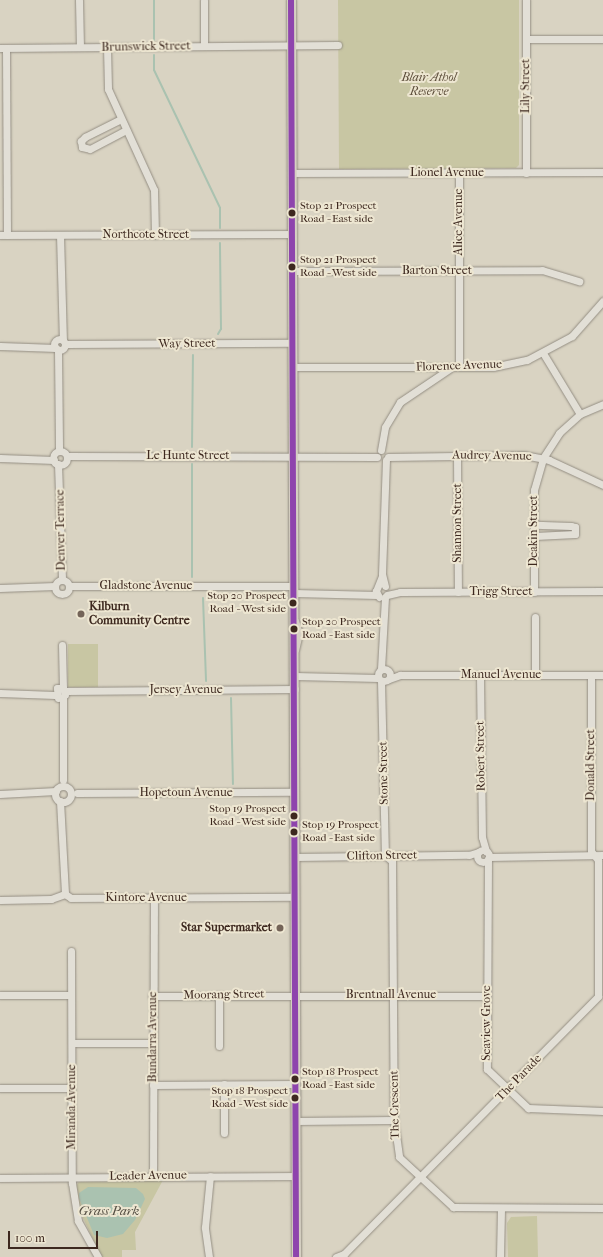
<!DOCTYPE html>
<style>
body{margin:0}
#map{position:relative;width:603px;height:1257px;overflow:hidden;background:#d9d3c2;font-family:"IM FELL French Canon",serif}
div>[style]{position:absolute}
.green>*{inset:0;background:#c8c6a3;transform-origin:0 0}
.water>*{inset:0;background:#aac2b0}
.stream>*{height:2px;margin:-1px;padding:0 1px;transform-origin:1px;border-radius:1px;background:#aac2b0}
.roads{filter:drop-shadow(0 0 1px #948e83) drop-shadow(0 0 1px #948e83)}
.minor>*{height:7px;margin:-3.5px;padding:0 3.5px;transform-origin:3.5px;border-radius:3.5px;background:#e2dfd6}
.minor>.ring{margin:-3.5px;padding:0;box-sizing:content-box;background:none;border:7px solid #e2dfd6;border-radius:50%}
.major>*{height:9px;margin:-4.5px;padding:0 4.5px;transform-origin:4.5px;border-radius:4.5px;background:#d6d0c2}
.bus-1>*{height:6px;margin:-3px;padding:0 3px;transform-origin:3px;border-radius:3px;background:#8e44ad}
.dots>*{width:11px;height:11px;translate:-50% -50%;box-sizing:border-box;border:2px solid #ede6d1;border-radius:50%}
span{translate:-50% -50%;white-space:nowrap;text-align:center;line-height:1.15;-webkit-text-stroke:4px #ede6d1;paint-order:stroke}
.bus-label{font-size:11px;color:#3d281f}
.left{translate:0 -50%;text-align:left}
.right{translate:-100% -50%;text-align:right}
.street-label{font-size:12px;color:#3d281f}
.park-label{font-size:12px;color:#5c4d3a;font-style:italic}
.poi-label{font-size:12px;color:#3d281f;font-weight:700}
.water-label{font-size:13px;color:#534d42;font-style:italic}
.scale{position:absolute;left:8px;top:1231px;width:90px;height:18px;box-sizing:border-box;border:2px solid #3d281f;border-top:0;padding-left:5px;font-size:12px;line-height:14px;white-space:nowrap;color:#3d281f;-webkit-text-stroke:3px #ede6d1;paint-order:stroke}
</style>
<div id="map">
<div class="green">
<div style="clip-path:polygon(338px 0,519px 0,519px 165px,516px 168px,339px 169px)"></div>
<div style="left:68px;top:644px;width:30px;height:43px"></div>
<div style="clip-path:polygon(80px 1180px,163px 1180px,135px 1232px,136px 1250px,122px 1250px,122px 1257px,101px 1257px,79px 1209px,76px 1186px)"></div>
<div style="clip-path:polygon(537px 1216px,538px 1257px,508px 1257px,507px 1223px,511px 1217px)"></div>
</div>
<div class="water">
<div style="clip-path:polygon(88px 1187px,136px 1188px,143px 1194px,145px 1199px,135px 1220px,123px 1234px,107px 1238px,94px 1235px,79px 1198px,79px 1193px)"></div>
</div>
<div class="stream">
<div style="left:154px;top:0;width:40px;rotate:90deg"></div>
<div style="left:154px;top:55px;width:15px;rotate:90deg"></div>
<div style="left:154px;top:70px;width:153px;rotate:64.4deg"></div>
<div style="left:220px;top:208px;width:20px;rotate:90deg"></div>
<div style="left:218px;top:334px;width:6px;rotate:-59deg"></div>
<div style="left:221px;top:329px;width:86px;rotate:-90.7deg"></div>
<div style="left:192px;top:447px;width:92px;rotate:-89.4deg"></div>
<div style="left:192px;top:464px;width:113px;rotate:90deg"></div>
<div style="left:203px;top:598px;width:83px;rotate:87.9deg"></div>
<div style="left:231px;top:698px;width:86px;rotate:88.7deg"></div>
</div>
<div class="roads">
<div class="minor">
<div style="left:79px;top:0;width:47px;rotate:88.8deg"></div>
<div style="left:204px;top:0;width:46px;rotate:90deg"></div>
<div style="left:526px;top:0;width:173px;rotate:90deg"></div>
<div style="left:526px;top:39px;width:77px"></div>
<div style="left:107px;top:47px;width:42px;rotate:88.6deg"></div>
<div style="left:108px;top:89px;width:111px;rotate:65.5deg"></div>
<div style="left:154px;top:190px;width:45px;rotate:88.7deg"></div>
<div style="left:0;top:48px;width:338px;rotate:-0.5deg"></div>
<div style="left:6px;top:48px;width:187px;rotate:89.7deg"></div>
<div style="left:121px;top:119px;width:40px;rotate:153.4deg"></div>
<div style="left:85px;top:137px;width:6px;rotate:135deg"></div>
<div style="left:81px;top:141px;width:6px;rotate:81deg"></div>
<div style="left:82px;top:147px;width:8px;rotate:14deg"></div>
<div style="left:90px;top:149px;width:41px;rotate:-27.8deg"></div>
<div style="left:292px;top:173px;width:311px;rotate:-0.2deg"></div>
<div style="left:459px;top:173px;width:194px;rotate:90deg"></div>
<div style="left:0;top:235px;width:291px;rotate:-0.2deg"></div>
<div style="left:60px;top:235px;width:105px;rotate:88.4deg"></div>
<div style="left:292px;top:271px;width:250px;rotate:-0.2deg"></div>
<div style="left:542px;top:270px;width:39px;rotate:17deg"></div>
<div class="ring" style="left:54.5px;top:339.5px;width:4px;height:4px"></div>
<div style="left:66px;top:344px;width:227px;rotate:-0.3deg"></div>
<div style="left:0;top:346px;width:56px;rotate:2deg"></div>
<div style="left:58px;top:350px;width:101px;rotate:89.4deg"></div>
<div style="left:543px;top:353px;width:71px;rotate:58.8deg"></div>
<div style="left:293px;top:367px;width:200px"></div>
<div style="left:493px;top:367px;width:35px;rotate:-12deg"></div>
<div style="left:527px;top:360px;width:51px;rotate:-28.1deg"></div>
<div style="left:572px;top:336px;width:47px;rotate:-48.5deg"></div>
<div style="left:381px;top:450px;width:23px;rotate:-80deg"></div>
<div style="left:385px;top:427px;width:29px;rotate:-59deg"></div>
<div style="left:400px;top:402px;width:63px;rotate:-33.9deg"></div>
<div class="ring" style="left:53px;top:451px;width:7px;height:7px"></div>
<div style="left:457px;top:455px;width:137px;rotate:89.6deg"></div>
<div style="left:67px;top:456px;width:310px;rotate:0.2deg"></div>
<div style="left:388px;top:457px;width:136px;rotate:-0.8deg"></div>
<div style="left:524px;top:455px;width:25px;rotate:11deg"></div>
<div style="left:549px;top:460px;width:60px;rotate:24.8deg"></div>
<div style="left:0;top:458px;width:54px;rotate:2.1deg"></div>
<div style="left:58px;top:464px;width:116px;rotate:88deg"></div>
<div style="left:535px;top:536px;width:40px;rotate:-2.9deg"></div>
<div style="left:575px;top:534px;width:7px;rotate:-90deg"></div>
<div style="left:575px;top:527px;width:4px;rotate:-166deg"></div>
<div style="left:571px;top:526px;width:36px;rotate:-178deg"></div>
<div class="ring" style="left:55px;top:580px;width:7px;height:7px"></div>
<div style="left:69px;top:586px;width:225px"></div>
<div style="left:385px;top:586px;width:12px;rotate:-104deg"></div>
<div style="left:382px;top:574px;width:114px;rotate:-88deg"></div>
<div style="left:0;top:588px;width:55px;rotate:-2.1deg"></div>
<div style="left:534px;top:592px;width:102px;rotate:-90deg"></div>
<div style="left:534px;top:490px;width:33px;rotate:-74deg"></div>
<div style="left:543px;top:458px;width:30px;rotate:-57deg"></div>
<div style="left:559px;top:433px;width:28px;rotate:-42deg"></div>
<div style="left:580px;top:414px;width:25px;rotate:-23deg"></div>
<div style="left:294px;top:593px;width:83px;rotate:1.4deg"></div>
<div style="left:387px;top:595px;width:13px;rotate:-13deg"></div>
<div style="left:400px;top:592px;width:203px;rotate:-0.3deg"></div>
<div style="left:379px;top:597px;width:7px;rotate:-117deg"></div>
<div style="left:376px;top:591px;width:16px;rotate:-68deg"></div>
<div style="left:62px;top:645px;width:43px;rotate:88.7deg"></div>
<div class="ring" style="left:378px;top:669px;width:5px;height:5px"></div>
<div style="left:381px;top:669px;width:72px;rotate:-86.8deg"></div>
<div style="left:480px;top:675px;width:162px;rotate:89.3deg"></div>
<div style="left:482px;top:837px;width:15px;rotate:74deg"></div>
<div style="left:535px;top:675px;width:58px;rotate:-90deg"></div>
<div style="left:295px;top:676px;width:83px;rotate:1.4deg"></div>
<div style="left:389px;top:679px;width:12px;rotate:-20deg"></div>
<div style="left:400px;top:675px;width:203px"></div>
<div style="left:381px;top:681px;width:174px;rotate:88.7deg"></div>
<div style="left:385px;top:855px;width:9px;rotate:41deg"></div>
<div style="left:392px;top:861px;width:259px;rotate:89.6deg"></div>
<div style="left:394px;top:1120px;width:37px;rotate:82deg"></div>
<div style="left:399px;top:1157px;width:74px;rotate:42.8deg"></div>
<div style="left:453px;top:1207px;width:150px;rotate:0.4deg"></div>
<div style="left:66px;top:691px;width:229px;rotate:-0.5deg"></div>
<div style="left:0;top:693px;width:55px;rotate:2.1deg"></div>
<div style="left:58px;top:698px;width:10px;rotate:-96deg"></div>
<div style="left:57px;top:688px;width:6px"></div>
<div style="left:63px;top:688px;width:7px;rotate:74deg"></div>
<div style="left:63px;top:780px;width:83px;rotate:-90deg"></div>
<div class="ring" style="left:55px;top:786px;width:9px;height:9px"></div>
<div style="left:77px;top:793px;width:218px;rotate:-0.3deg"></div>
<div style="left:0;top:794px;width:56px;rotate:-3.1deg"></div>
<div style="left:60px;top:801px;width:93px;rotate:86.9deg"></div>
<div class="ring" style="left:477px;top:850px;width:5px;height:5px"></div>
<div style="left:295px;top:857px;width:174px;rotate:-0.7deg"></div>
<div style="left:469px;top:855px;width:9px;rotate:-18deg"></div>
<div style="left:489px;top:857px;width:114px;rotate:-1deg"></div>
<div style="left:488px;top:859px;width:210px;rotate:90.3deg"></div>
<div style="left:487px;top:1069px;width:57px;rotate:43.6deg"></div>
<div style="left:528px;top:1108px;width:75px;rotate:2.3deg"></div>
<div style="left:0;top:900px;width:51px;rotate:-1.1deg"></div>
<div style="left:51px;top:899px;width:15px;rotate:-20deg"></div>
<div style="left:65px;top:894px;width:7px;rotate:34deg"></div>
<div style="left:71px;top:898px;width:224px;rotate:-0.3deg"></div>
<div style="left:71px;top:951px;width:232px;rotate:89.8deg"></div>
<div style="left:72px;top:1183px;width:38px;rotate:81deg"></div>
<div style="left:78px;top:1221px;width:41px;rotate:60.9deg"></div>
<div style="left:0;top:995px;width:71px"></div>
<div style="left:219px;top:995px;width:51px;rotate:90deg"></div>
<div style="left:152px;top:996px;width:335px"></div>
<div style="left:72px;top:1043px;width:81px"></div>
<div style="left:153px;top:1085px;width:142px;rotate:-0.4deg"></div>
<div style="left:0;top:1088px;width:71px"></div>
<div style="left:296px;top:1121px;width:98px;rotate:-0.6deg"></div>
<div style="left:224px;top:1133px;width:49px;rotate:-90deg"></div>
<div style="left:153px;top:1176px;width:278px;rotate:-89.8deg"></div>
<div style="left:0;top:1178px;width:296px;rotate:-0.4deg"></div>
<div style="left:209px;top:1257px;width:30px;rotate:-98deg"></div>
<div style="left:205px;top:1227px;width:51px;rotate:-84.4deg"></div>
<div style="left:336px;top:1257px;width:9px;rotate:-21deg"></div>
<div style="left:344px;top:1254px;width:362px;rotate:-45.4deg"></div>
<div style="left:598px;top:996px;width:136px;rotate:-90deg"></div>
<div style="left:598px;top:860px;width:11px;rotate:-128deg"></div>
<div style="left:591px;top:851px;width:176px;rotate:-90deg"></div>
<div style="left:500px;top:1257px;width:48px;rotate:-88.8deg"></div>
</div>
<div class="major">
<div style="left:291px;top:0;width:1257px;rotate:89.77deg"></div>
<div style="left:294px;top:621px;width:13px;rotate:72deg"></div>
<div style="left:298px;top:633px;width:17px;rotate:103deg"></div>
</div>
</div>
<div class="bus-1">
<div style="left:291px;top:0;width:1257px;rotate:89.77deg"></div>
</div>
<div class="dots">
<div style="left:292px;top:213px;background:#3d281f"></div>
<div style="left:292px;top:267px;background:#3d281f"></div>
<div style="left:293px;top:603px;background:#3d281f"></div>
<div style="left:81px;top:614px;background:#746458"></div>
<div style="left:294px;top:629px;background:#3d281f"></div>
<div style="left:294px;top:816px;background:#3d281f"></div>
<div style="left:294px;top:832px;background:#3d281f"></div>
<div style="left:280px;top:928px;background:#746458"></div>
<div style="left:295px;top:1079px;background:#3d281f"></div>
<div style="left:295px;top:1098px;background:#3d281f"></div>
</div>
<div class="bus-label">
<span class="left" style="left:300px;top:213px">Stop 21 Prospect<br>Road - East side</span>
<span class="left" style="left:300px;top:267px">Stop 21 Prospect<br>Road - West side</span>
<span class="right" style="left:286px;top:603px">Stop 20 Prospect<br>Road - West side</span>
<span class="left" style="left:302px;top:629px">Stop 20 Prospect<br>Road - East side</span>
<span class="right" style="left:286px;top:816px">Stop 19 Prospect<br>Road - West side</span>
<span class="left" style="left:302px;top:832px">Stop 19 Prospect<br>Road - East side</span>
<span class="left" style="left:302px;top:1079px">Stop 18 Prospect<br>Road - East side</span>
<span class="right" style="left:288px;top:1098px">Stop 18 Prospect<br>Road - West side</span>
</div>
<div class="street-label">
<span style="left:146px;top:47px;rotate:-1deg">Brunswick Street</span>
<span style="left:526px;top:86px;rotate:-90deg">Lily Street</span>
<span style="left:447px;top:173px">Lionel Avenue</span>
<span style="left:459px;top:222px;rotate:-90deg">Alice Avenue</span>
<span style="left:146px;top:235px">Northcote Street</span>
<span style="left:437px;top:271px">Barton Street</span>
<span style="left:187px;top:344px;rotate:-1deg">Way Street</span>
<span style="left:459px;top:366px;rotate:-2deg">Florence Avenue</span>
<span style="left:188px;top:456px">Le Hunte Street</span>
<span style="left:492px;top:456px;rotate:1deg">Audrey Avenue</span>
<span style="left:458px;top:523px;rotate:-90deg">Shannon Street</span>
<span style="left:61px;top:530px;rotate:-91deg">Denver Terrace</span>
<span style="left:534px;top:531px;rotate:-90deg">Deakin Street</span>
<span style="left:146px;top:586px">Gladstone Avenue</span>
<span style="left:501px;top:592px">Trigg Street</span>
<span style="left:501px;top:675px">Manuel Avenue</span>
<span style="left:186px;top:690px">Jersey Avenue</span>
<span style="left:481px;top:756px;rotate:-91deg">Robert Street</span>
<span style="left:591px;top:765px;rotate:-90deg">Donald Street</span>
<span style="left:384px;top:773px;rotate:-91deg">Stone Street</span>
<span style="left:186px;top:793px">Hopetoun Avenue</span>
<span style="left:382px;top:856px;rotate:-1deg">Clifton Street</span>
<span style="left:146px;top:898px">Kintore Avenue</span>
<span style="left:224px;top:995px;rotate:-1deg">Moorang Street</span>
<span style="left:391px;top:995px">Brentnall Avenue</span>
<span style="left:487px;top:1023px;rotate:-90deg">Seaview Grove</span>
<span style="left:153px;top:1037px;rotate:-90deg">Bundarra Avenue</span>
<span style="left:519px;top:1078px;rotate:-46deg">The Parade</span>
<span style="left:395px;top:1105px;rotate:-91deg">The Crescent</span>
<span style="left:72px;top:1107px;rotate:-90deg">Miranda Avenue</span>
<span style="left:148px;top:1176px;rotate:-1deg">Leader Avenue</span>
</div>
<div class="park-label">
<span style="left:429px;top:85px">Blair Athol<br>Reserve</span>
</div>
<div class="poi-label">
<span class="left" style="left:89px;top:614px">Kilburn<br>Community Centre</span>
<span class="right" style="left:272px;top:928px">Star Supermarket</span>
</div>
<div class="water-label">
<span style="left:109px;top:1211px">Grass Park</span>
</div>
<div class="scale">100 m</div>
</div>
